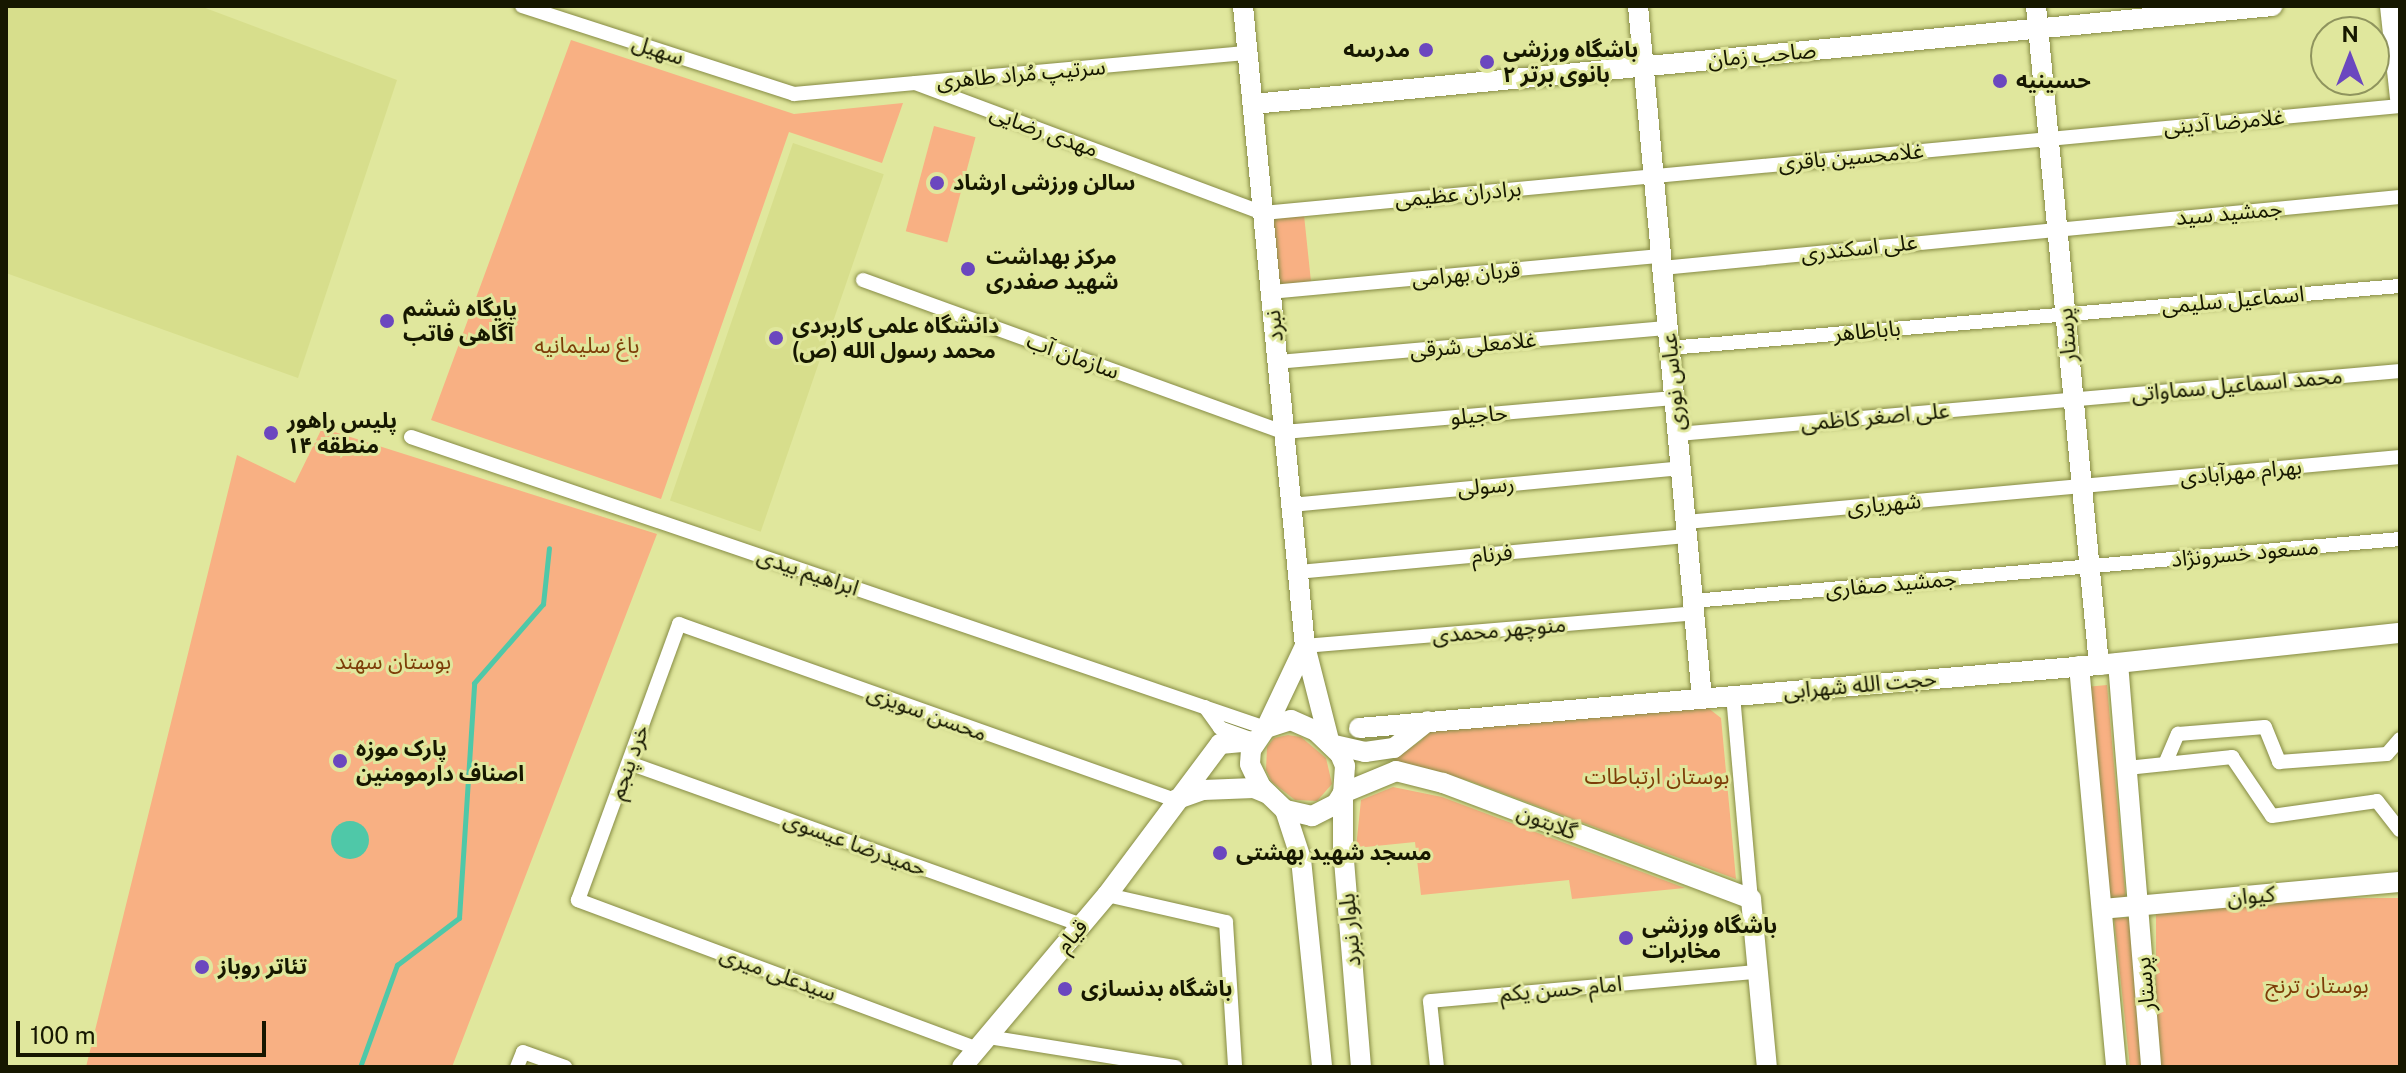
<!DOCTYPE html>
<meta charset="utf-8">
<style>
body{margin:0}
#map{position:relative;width:2406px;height:1073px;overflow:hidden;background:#e0e79d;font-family:"Public Sans","Noto Sans Arabic",sans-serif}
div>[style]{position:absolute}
.built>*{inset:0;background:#d7de8c;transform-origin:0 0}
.green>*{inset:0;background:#f8b083;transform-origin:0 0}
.water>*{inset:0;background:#4fc8a8}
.round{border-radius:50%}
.stream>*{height:5px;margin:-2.5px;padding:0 2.5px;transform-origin:2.5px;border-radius:2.5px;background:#4fc8a8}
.roads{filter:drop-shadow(0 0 2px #868b44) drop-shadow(0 0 2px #868b44)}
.street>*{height:14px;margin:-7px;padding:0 7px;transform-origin:7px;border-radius:7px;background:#fff}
.secondary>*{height:20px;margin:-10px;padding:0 10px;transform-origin:10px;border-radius:10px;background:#fff}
.dots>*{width:22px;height:22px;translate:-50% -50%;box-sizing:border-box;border:4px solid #e0e79d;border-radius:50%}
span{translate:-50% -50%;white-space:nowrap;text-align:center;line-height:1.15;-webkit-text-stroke:6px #e0e79d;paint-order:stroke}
.poi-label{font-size:22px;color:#161700;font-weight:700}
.left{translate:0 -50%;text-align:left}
.right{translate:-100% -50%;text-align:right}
.street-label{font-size:22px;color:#161700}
.park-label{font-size:22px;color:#7d3d08}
.frame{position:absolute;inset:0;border:8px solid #161700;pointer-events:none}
.north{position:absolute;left:2310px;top:16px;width:80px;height:80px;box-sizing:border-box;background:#e0e79d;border:2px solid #8f945e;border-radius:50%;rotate:0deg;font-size:22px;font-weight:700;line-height:32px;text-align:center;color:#161700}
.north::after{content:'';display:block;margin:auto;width:28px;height:36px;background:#6b47bf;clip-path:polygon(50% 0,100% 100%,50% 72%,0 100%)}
.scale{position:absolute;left:16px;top:1021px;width:250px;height:36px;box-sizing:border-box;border:4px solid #161700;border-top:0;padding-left:10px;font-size:24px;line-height:28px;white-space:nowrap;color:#161700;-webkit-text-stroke:6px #e0e79d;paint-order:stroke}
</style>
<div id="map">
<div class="built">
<div style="clip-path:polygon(6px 6px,200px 6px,397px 80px,298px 378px,6px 273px)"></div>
<div style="left:793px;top:143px;width:96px;height:378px;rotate:19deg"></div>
</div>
<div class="green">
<div style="clip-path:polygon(571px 40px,794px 114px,903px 103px,882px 163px,789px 132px,661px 499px,431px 420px)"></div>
<div style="left:934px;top:126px;width:43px;height:109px;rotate:15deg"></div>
<div style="left:1304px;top:215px;width:68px;height:34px;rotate:84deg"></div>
<div style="clip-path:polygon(322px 428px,657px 534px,452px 1067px,86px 1067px,237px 455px,295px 483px)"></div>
<div style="left:2107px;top:685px;width:213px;height:16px;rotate:85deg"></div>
<div style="clip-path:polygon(1703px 704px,1721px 718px,1736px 879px,1470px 781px,1393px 760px,1422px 740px,1430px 727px)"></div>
<div style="clip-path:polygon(1288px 735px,1301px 737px,1326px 758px,1332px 784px,1317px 801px,1295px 800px,1272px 782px,1266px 770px,1267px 747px,1274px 738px)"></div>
<div style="clip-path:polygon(1393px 787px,1442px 797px,1685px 888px,1572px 899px,1569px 880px,1421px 895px,1415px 842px,1356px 848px,1361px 800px)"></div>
<div style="left:2400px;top:898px;width:169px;height:244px;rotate:90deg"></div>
<div style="clip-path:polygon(2114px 918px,2131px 918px,2144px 1067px,2130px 1067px)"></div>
</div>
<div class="water">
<div class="round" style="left:331px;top:821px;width:38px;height:38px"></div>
</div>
<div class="stream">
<div style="left:360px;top:1067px;width:109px;rotate:-70.1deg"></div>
<div style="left:397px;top:965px;width:78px;rotate:-37.2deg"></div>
<div style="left:459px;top:918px;width:235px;rotate:-86.3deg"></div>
<div style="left:474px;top:683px;width:105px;rotate:-48.9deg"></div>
<div style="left:543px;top:604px;width:56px;rotate:-83.9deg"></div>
</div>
<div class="roads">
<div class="street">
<div style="left:522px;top:6px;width:286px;rotate:17.9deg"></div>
<div style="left:794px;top:94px;width:456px;rotate:-5.2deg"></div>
<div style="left:915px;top:83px;width:371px;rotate:20.5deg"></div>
<div style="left:1263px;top:213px;width:1142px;rotate:-5.38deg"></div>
<div style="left:1662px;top:268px;width:741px;rotate:-5.5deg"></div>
<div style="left:863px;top:280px;width:448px;rotate:19.9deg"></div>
<div style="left:1284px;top:432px;width:391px;rotate:-5deg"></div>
<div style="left:1271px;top:292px;width:392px;rotate:-5.3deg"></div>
<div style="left:1669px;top:348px;width:734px;rotate:-4.85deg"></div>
<div style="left:1277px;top:362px;width:392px;rotate:-5deg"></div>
<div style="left:1678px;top:434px;width:725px;rotate:-4.99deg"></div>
<div style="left:411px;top:437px;width:903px;rotate:18.8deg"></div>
<div style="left:1291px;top:505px;width:392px;rotate:-5.4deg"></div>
<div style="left:1686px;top:522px;width:717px;rotate:-5.2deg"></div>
<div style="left:1298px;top:572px;width:391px;rotate:-5.3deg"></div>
<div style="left:1693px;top:601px;width:710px;rotate:-5.01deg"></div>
<div style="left:1305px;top:646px;width:390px;rotate:-4.8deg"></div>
<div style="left:1733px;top:695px;width:205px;rotate:85deg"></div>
<div style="left:1205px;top:707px;width:26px;rotate:54deg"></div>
<div style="left:1220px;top:728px;width:29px;rotate:20deg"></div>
<div style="left:629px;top:763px;width:480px;rotate:19.7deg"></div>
<div style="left:2165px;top:764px;width:33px;rotate:-67deg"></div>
<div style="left:2178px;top:734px;width:87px;rotate:-4.6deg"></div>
<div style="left:2265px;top:727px;width:38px;rotate:68deg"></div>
<div style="left:2279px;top:762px;width:108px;rotate:-4.2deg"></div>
<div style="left:2387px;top:754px;width:20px;rotate:-49deg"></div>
<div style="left:2127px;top:768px;width:106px;rotate:-6deg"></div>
<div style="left:2232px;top:757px;width:71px;rotate:55.9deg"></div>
<div style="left:2272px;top:816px;width:106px;rotate:-8.1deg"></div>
<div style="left:2377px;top:801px;width:37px;rotate:52deg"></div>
<div style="left:1107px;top:895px;width:122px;rotate:12.8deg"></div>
<div style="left:1226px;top:922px;width:145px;rotate:86.4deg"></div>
<div style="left:988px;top:1037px;width:190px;rotate:9.1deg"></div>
<div style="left:978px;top:1049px;width:427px;rotate:-159.6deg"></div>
<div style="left:578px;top:900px;width:294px;rotate:-69.9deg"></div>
<div style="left:679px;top:624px;width:526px;rotate:19.54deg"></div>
<div style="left:517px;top:1067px;width:16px;rotate:-68deg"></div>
<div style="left:523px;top:1052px;width:45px;rotate:19.7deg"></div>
<div style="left:1437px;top:1067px;width:66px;rotate:-96.1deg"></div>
<div style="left:1430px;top:1001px;width:329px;rotate:-5.1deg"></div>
</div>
<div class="secondary">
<div style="left:1243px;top:6px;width:643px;rotate:84.47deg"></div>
<div style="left:1638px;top:6px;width:695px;rotate:84.72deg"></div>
<div style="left:2036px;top:6px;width:662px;rotate:84.54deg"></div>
<div style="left:2390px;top:6px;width:93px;rotate:83.8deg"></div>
<div style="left:1253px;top:104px;width:1024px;rotate:-5.49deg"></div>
<div style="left:2118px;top:663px;width:405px;rotate:85.3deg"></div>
<div style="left:2079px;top:666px;width:403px;rotate:84.7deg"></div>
<div style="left:1291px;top:720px;width:27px;rotate:24deg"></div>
<div style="left:1316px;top:731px;width:33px;rotate:44deg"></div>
<div style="left:1340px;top:754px;width:13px;rotate:67deg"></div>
<div style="left:1345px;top:766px;width:27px;rotate:94deg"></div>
<div style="left:1343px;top:793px;width:13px;rotate:122deg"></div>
<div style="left:1336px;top:804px;width:27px;rotate:153deg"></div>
<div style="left:1312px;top:816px;width:28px;rotate:-167deg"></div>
<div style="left:1285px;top:810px;width:33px;rotate:-136deg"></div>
<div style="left:1261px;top:787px;width:25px;rotate:-116deg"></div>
<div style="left:1250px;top:764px;width:14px;rotate:-86deg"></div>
<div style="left:1251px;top:750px;width:27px;rotate:-56deg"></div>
<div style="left:1266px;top:728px;width:26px;rotate:-18deg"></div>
<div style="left:1266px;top:728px;width:91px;rotate:-64.6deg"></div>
<div style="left:1305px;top:646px;width:101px;rotate:75.7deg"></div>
<div style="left:1330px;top:744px;width:36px;rotate:13deg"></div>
<div style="left:1365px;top:752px;width:29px;rotate:-8deg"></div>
<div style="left:1394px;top:748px;width:43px;rotate:-38.5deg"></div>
<div style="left:1359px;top:728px;width:743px;rotate:-4.87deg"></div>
<div style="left:2099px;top:665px;width:303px;rotate:-6.1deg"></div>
<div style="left:1175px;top:800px;width:30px;rotate:-20deg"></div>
<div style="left:1203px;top:790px;width:51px;rotate:-2.2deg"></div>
<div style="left:1254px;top:788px;width:15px;rotate:23deg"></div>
<div style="left:1285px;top:810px;width:52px;rotate:71.9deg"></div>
<div style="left:1301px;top:859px;width:209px;rotate:84.2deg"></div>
<div style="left:2102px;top:909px;width:299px;rotate:-5.2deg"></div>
<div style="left:962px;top:1067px;width:225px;rotate:-49.9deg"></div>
<div style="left:1107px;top:895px;width:189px;rotate:-53.2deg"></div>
<div style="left:1220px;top:744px;width:36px;rotate:-5deg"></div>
<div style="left:1361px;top:1067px;width:219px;rotate:-94.7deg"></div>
<div style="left:1343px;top:849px;width:56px;rotate:-90deg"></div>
<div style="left:1343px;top:793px;width:57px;rotate:-22.5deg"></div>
<div style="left:1396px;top:771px;width:49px;rotate:14.3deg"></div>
<div style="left:1443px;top:783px;width:329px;rotate:20.6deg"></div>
<div style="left:1751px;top:899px;width:169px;rotate:84.6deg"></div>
</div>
</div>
<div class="dots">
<div style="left:1426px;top:50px;background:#6b47bf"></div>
<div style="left:1487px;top:62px;background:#6b47bf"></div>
<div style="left:2000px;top:81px;background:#6b47bf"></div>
<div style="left:937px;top:183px;background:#6b47bf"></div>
<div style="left:968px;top:269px;background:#6b47bf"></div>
<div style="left:387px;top:321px;background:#6b47bf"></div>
<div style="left:776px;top:338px;background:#6b47bf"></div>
<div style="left:271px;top:433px;background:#6b47bf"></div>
<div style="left:340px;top:761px;background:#6b47bf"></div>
<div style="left:1220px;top:853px;background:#6b47bf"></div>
<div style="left:1626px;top:938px;background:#6b47bf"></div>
<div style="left:202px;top:967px;background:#6b47bf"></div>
<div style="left:1065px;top:989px;background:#6b47bf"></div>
</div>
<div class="poi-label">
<span class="left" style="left:1503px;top:62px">باشگاه ورزشی<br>بانوی برتر ۲</span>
<span class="right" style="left:1410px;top:50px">مدرسه</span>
<span class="left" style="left:2016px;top:81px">حسینیه</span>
<span class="left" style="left:953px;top:183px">سالن ورزشی ارشاد</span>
<span class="left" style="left:986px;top:269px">مرکز بهداشت<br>شهید صفدری</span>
<span class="left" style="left:403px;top:321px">پایگاه ششم<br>آگاهی فاتب</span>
<span class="left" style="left:792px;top:338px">دانشگاه علمی کاربردی<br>محمد رسول الله (ص)</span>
<span class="left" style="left:287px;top:433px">پلیس راهور<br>منطقه ۱۴</span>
<span class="left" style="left:356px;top:761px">پارک موزه<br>اصناف دارمومنین</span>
<span class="left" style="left:1236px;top:853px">مسجد شهید بهشتی</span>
<span class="left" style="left:1642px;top:938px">باشگاه ورزشی<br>مخابرات</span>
<span class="left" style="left:218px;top:967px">تئاتر روباز</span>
<span class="left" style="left:1081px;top:989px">باشگاه بدنسازی</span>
</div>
<div class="street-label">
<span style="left:658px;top:50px;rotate:18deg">سهیل</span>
<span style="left:1762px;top:55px;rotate:-5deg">صاحب زمان</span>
<span style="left:1021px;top:74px;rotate:-5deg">سرتیپ مُراد طاهری</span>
<span style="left:2224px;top:122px;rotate:-5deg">غلامرضا آدینی</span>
<span style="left:1044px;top:131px;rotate:20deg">مهدی رضایی</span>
<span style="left:1851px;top:157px;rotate:-5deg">غلامحسین باقری</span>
<span style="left:1458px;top:194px;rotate:-5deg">برادران عظیمی</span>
<span style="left:2229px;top:213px;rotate:-5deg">جمشید سید</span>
<span style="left:1859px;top:248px;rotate:-6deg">علی اسکندری</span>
<span style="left:1466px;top:274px;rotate:-5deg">قربان بهرامی</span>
<span style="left:2233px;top:300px;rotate:-5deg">اسماعیل سلیمی</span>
<span style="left:1274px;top:326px;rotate:-96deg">نبرد</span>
<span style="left:1867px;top:331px;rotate:-5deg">باباطاهر</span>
<span style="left:2067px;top:335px;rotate:-95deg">پرستار</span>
<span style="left:1473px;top:345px;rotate:-5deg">غلامعلی شرقی</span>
<span style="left:1073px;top:356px;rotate:20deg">سازمان آب</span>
<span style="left:1673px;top:382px;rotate:-95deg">عباس نوری</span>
<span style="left:2237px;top:385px;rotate:-5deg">محمد اسماعیل سماواتی</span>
<span style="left:1479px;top:415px;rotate:-5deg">حاجیلو</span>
<span style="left:1875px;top:417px;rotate:-5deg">علی اصغر کاظمی</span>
<span style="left:2241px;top:472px;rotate:-5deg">بهرام مهرآبادی</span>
<span style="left:1486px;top:486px;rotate:-5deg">رسولى</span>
<span style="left:1884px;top:504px;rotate:-5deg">شهریاری</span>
<span style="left:2245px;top:553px;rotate:-5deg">مسعود خسرونژاد</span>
<span style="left:1492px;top:554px;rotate:-5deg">فرنام</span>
<span style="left:808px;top:572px;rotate:19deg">ابراهیم بیدی</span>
<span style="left:1891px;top:584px;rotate:-5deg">جمشید صفاری</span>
<span style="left:1499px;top:630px;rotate:-5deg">منوچهر محمدی</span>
<span style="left:1860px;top:685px;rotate:-5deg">حجت الله شهرابی</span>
<span style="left:927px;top:713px;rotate:20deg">محسن سویزی</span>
<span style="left:629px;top:762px;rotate:-70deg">خرد پنجم</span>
<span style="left:1547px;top:822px;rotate:21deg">گلابتون</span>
<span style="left:855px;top:844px;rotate:20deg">حمیدرضا عیسوی</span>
<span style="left:2251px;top:896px;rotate:-5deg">کیوان</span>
<span style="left:1350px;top:930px;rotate:-95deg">بلوار نبرد</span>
<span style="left:1072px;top:936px;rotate:-50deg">قیام</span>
<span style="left:778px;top:974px;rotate:20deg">سیدعلی میری</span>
<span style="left:2145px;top:984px;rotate:-95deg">پرستار</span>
<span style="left:1561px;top:989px;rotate:-5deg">امام حسن یکم</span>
</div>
<div class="park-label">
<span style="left:587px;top:346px">باغ سلیمانیه</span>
<span style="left:393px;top:662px">بوستان سهند</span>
<span style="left:1657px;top:777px">بوستان ارتباطات</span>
<span style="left:2317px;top:986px">بوستان ترنج</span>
</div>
<div class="frame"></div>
<div class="north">N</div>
<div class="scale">100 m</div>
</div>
